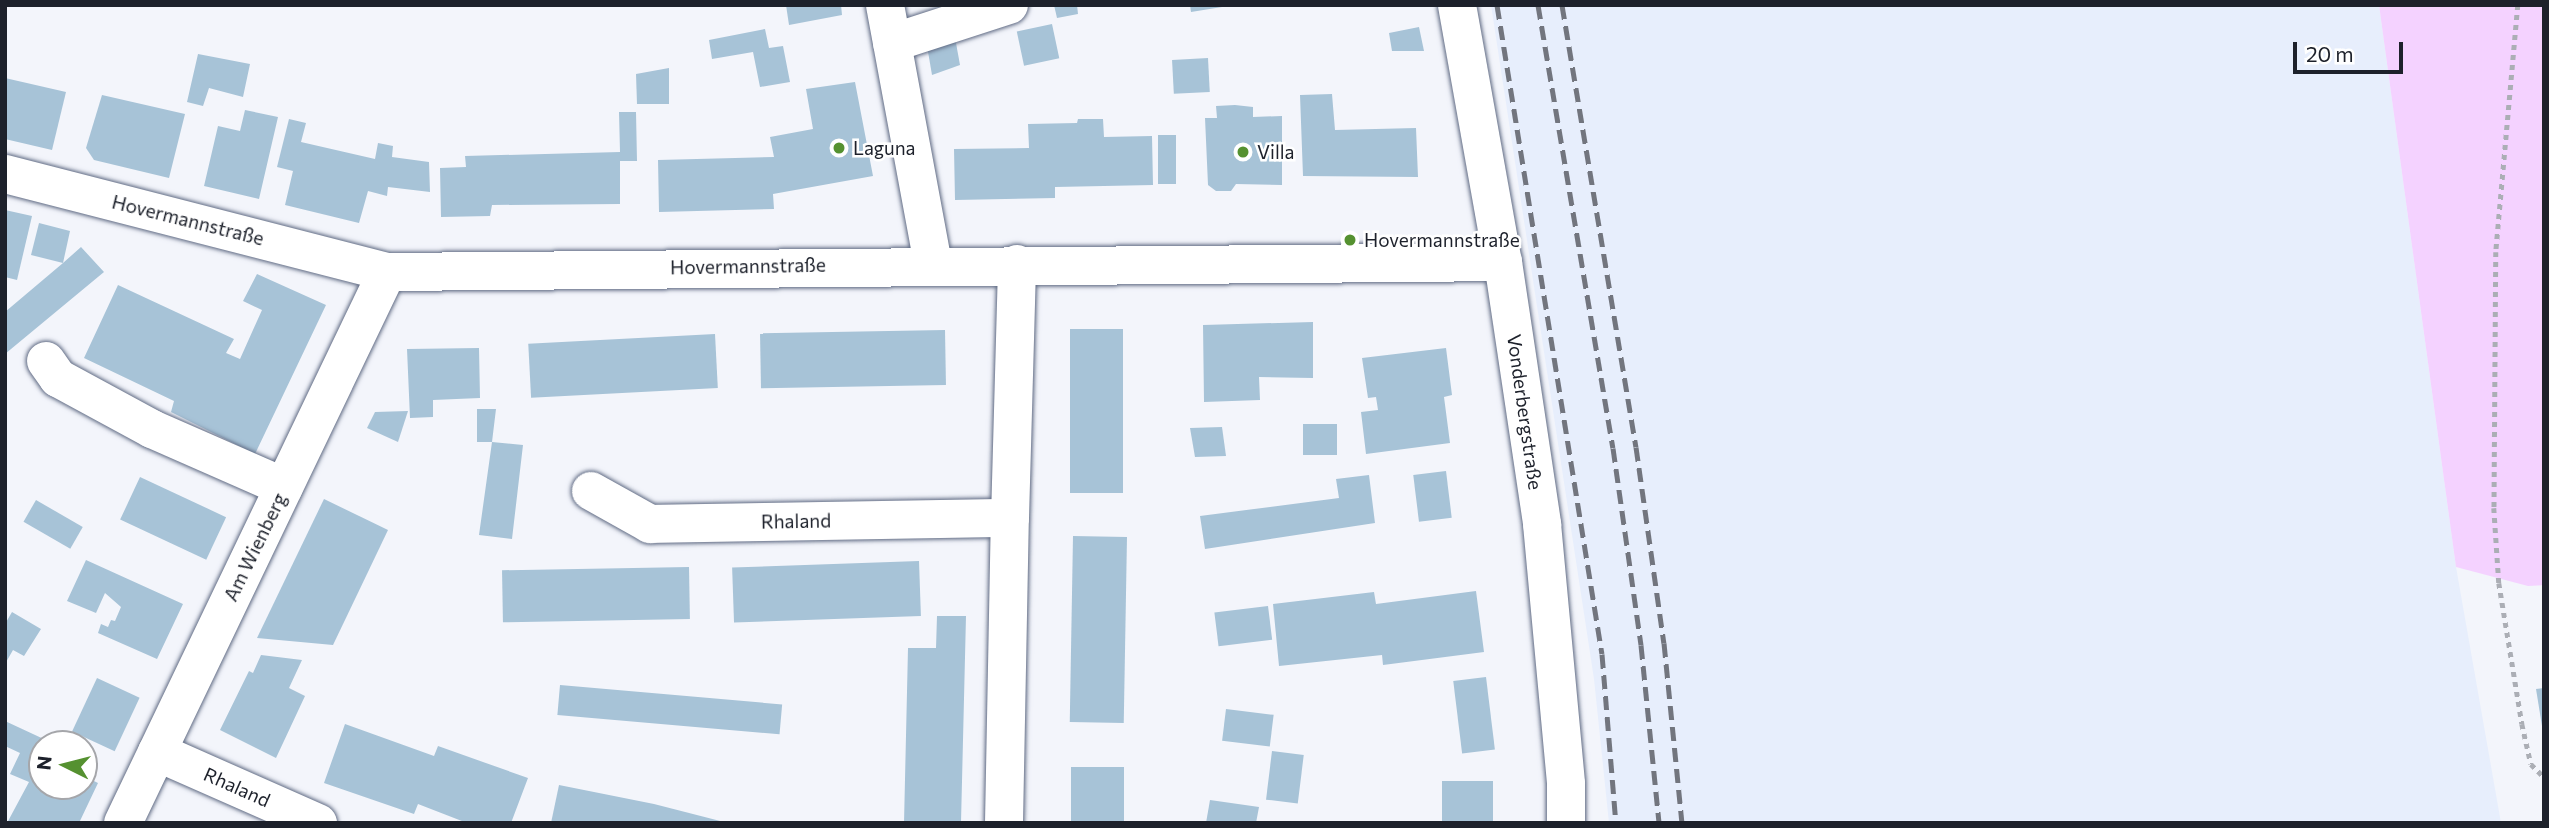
<!DOCTYPE html>
<meta charset="utf-8">
<style>
body{margin:0}
#map{position:relative;width:2549px;height:828px;overflow:hidden;background:#f3f5fb;font-family:Commissioner,sans-serif}
div>[style]{position:absolute}
.built>*{inset:0;background:#e7eefc}
.green>*{inset:0;background:#f4d2ff}
.building>*{inset:0;background:#a7c3d7;transform-origin:0 0}
.path>*{height:4.5px;margin-top:-2.25px;transform-origin:0;background:repeating-linear-gradient(90deg,#abaeb5 0 5px,transparent 0 10px)}
.roads{filter:drop-shadow(0 0 2px #606b84) drop-shadow(0 0 2px #606b84)}
.minor>*{height:38px;margin:-19px;padding:0 19px;transform-origin:19px;border-radius:19px;background:#fff}
.rail>*{height:5px;margin-top:-2.5px;transform-origin:0;background:repeating-linear-gradient(90deg,#72757e 0 14px,transparent 0 21px)}
.dots>*{width:19px;height:19px;translate:-50% -50%;box-sizing:border-box;border:4px solid #fff;border-radius:50%}
span{translate:-50% -50%;white-space:nowrap;text-align:center;line-height:1.15;-webkit-text-stroke:5px #fff;paint-order:stroke}
.poi-label{font-size:19px;color:#1d212b}
.left{translate:0 -50%;text-align:left}
.street-label{font-size:19px;color:#1d212b}
.frame{position:absolute;inset:0;border:7px solid #1d212b;pointer-events:none}
.north{position:absolute;left:28px;top:730px;width:70px;height:70px;box-sizing:border-box;background:#fff;border:2px solid #a5a6aa;border-radius:50%;rotate:276deg;font-size:19px;font-weight:700;line-height:28px;text-align:center;color:#1d212b}
.north::after{content:'';display:block;margin:auto;width:24px;height:32px;background:#559130;clip-path:polygon(50% 0,100% 100%,50% 72%,0 100%)}
.scale{position:absolute;left:2293px;top:42px;width:110px;height:32px;box-sizing:border-box;border:4px solid #1d212b;border-top:0;padding-left:9px;font-size:21px;line-height:24px;white-space:nowrap;color:#1d212b;-webkit-text-stroke:5px #fff;paint-order:stroke}
</style>
<div id="map">
<div class="built">
<div style="clip-path:polygon(1491px 5px,2379px 5px,2456px 567px,2501px 823px,1609px 823px,1594px 679px)"></div>
</div>
<div class="green">
<div style="clip-path:polygon(2379px 5px,2544px 5px,2544px 585px,2528px 586px,2456px 567px)"></div>
</div>
<div class="building">
<div style="clip-path:polygon(786px 5px,841px 5px,842px 15px,789px 25px)"></div>
<div style="clip-path:polygon(1054px 5px,1077px 5px,1078px 14px,1057px 18px)"></div>
<div style="clip-path:polygon(1190px 5px,1222px 5px,1222px 7px,1191px 12px)"></div>
<div style="left:1052px;top:24px;width:35px;height:36px;rotate:78deg"></div>
<div style="clip-path:polygon(1419px 27px,1424px 51px,1392px 51px,1389px 33px)"></div>
<div style="clip-path:polygon(765px 29px,769px 48px,783px 46px,790px 82px,760px 87px,753px 52px,712px 59px,709px 40px)"></div>
<div style="clip-path:polygon(954px 32px,960px 65px,932px 75px,926px 40px)"></div>
<div style="clip-path:polygon(198px 54px,250px 64px,243px 97px,209px 88px,203px 106px,187px 102px)"></div>
<div style="left:1208px;top:58px;width:34px;height:36px;rotate:87deg"></div>
<div style="clip-path:polygon(669px 68px,669px 104px,637px 104px,636px 74px)"></div>
<div style="clip-path:polygon(5px 78px,66px 92px,52px 150px,5px 139px)"></div>
<div style="clip-path:polygon(855px 82px,873px 176px,773px 194px,774px 209px,659px 212px,658px 160px,774px 157px,770px 137px,813px 129px,806px 89px)"></div>
<div style="clip-path:polygon(1332px 94px,1335px 130px,1416px 128px,1418px 177px,1303px 176px,1300px 95px)"></div>
<div style="clip-path:polygon(102px 95px,185px 114px,169px 178px,94px 160px,86px 148px)"></div>
<div style="clip-path:polygon(1235px 105px,1253px 107px,1253px 117px,1282px 116px,1282px 185px,1236px 184px,1231px 191px,1216px 191px,1208px 185px,1205px 118px,1217px 118px,1216px 106px)"></div>
<div style="clip-path:polygon(245px 110px,278px 117px,259px 199px,204px 186px,218px 126px,240px 131px)"></div>
<div style="clip-path:polygon(619px 112px,636px 112px,637px 161px,620px 161px,620px 204px,492px 205px,490px 216px,441px 217px,440px 168px,466px 167px,465px 156px,620px 152px)"></div>
<div style="clip-path:polygon(289px 119px,306px 123px,301px 142px,375px 159px,378px 143px,393px 146px,392px 157px,429px 162px,430px 192px,388px 187px,387px 196px,368px 191px,359px 223px,285px 205px,293px 171px,277px 167px)"></div>
<div style="clip-path:polygon(1078px 119px,1103px 119px,1104px 137px,1152px 136px,1153px 185px,1055px 187px,1055px 198px,955px 200px,954px 149px,1029px 148px,1028px 124px,1077px 123px)"></div>
<div style="left:1158px;top:135px;width:18px;height:49px"></div>
<div style="clip-path:polygon(5px 210px,32px 216px,17px 280px,5px 277px)"></div>
<div style="clip-path:polygon(39px 223px,70px 231px,63px 263px,81px 247px,104px 272px,5px 354px,5px 312px,63px 263px,31px 255px)"></div>
<div style="clip-path:polygon(257px 274px,326px 305px,255px 454px,171px 412px,174px 401px,84px 358px,118px 285px,234px 339px,226px 353px,240px 359px,262px 310px,243px 301px)"></div>
<div style="clip-path:polygon(1313px 322px,1313px 378px,1259px 377px,1260px 400px,1204px 402px,1203px 325px)"></div>
<div style="left:1070px;top:329px;width:53px;height:164px"></div>
<div style="left:945px;top:330px;width:55px;height:185px;rotate:89deg"></div>
<div style="left:715px;top:334px;width:54px;height:187px;rotate:87deg"></div>
<div style="clip-path:polygon(479px 348px,480px 398px,433px 400px,433px 417px,410px 418px,407px 349px)"></div>
<div style="clip-path:polygon(1446px 348px,1452px 395px,1444px 397px,1450px 443px,1366px 454px,1361px 412px,1378px 410px,1376px 397px,1368px 398px,1362px 358px)"></div>
<div style="clip-path:polygon(477px 409px,496px 409px,492px 442px,523px 445px,512px 539px,479px 535px,492px 442px,477px 442px)"></div>
<div style="clip-path:polygon(408px 411px,398px 442px,367px 428px,375px 412px)"></div>
<div style="left:1303px;top:424px;width:34px;height:31px"></div>
<div style="clip-path:polygon(1222px 427px,1226px 456px,1195px 457px,1190px 428px)"></div>
<div style="left:1446px;top:471px;width:47px;height:33px;rotate:83deg"></div>
<div style="clip-path:polygon(1369px 475px,1375px 523px,1205px 549px,1200px 516px,1339px 498px,1336px 479px)"></div>
<div style="left:140px;top:477px;width:95px;height:47px;rotate:25deg"></div>
<div style="clip-path:polygon(324px 499px,388px 530px,367px 574px,333px 645px,257px 638px)"></div>
<div style="left:36px;top:500px;width:54px;height:25px;rotate:30deg"></div>
<div style="left:1073px;top:536px;width:54px;height:186px;rotate:1deg"></div>
<div style="clip-path:polygon(86px 560px,183px 604px,157px 659px,98px 633px,101px 624px,108px 627px,111px 620px,115px 621px,121px 607px,105px 593px,96px 613px,67px 601px)"></div>
<div style="left:919px;top:561px;width:55px;height:187px;rotate:88deg"></div>
<div style="left:689px;top:567px;width:52px;height:187px;rotate:89deg"></div>
<div style="clip-path:polygon(1476px 591px,1484px 652px,1383px 665px,1382px 655px,1279px 666px,1273px 604px,1374px 592px,1376px 604px)"></div>
<div style="left:1268px;top:606px;width:34px;height:54px;rotate:83deg"></div>
<div style="clip-path:polygon(12px 612px,41px 629px,24px 656px,13px 650px,5px 664px,5px 624px)"></div>
<div style="clip-path:polygon(937px 616px,966px 616px,961px 823px,904px 823px,908px 648px,936px 648px)"></div>
<div style="clip-path:polygon(261px 655px,302px 660px,289px 688px,305px 696px,276px 758px,220px 730px,249px 671px,253px 673px)"></div>
<div style="left:1486px;top:677px;width:73px;height:33px;rotate:83deg"></div>
<div style="left:97px;top:678px;width:47px;height:59px;rotate:25deg"></div>
<div style="left:560px;top:685px;width:223px;height:30px;rotate:5deg"></div>
<div style="clip-path:polygon(2544px 688px,2544px 725px,2542px 726px,2536px 689px)"></div>
<div style="left:1226px;top:709px;width:48px;height:32px;rotate:7deg"></div>
<div style="clip-path:polygon(5px 721px,48px 741px,42px 744px,42px 786px,84px 786px,84px 776px,98px 783px,79px 823px,7px 823px,29px 782px,10px 774px,20px 753px,5px 746px)"></div>
<div style="clip-path:polygon(345px 724px,434px 756px,438px 746px,528px 778px,511px 823px,467px 823px,418px 804px,414px 814px,324px 783px)"></div>
<div style="left:1272px;top:751px;width:32px;height:49px;rotate:7deg"></div>
<div style="left:1071px;top:767px;width:53px;height:56px"></div>
<div style="left:1442px;top:781px;width:51px;height:42px"></div>
<div style="clip-path:polygon(559px 785px,654px 804px,728px 823px,551px 823px)"></div>
<div style="clip-path:polygon(1210px 800px,1259px 807px,1256px 823px,1206px 823px)"></div>
</div>
<div class="path">
<div style="left:2518px;top:5px;width:248px;rotate:95.1deg"></div>
<div style="left:2496px;top:252px;width:256px;rotate:90.4deg"></div>
<div style="left:2494px;top:508px;width:75px;rotate:86.2deg"></div>
<div style="left:2499px;top:583px;width:143px;rotate:80.7deg"></div>
<div style="left:2522px;top:724px;width:41px;rotate:77.3deg"></div>
<div style="left:2531px;top:764px;width:18px;rotate:45deg"></div>
</div>
<div class="roads">
<div class="minor">
<div style="left:885px;top:5px;width:263px;rotate:79.5deg"></div>
<div style="left:1457px;top:5px;width:261px;rotate:79.9deg"></div>
<div style="left:1503px;top:262px;width:265px;rotate:81.5deg"></div>
<div style="left:1542px;top:524px;width:261px;rotate:84.7deg"></div>
<div style="left:1566px;top:784px;width:39px;rotate:90deg"></div>
<div style="left:892px;top:43px;width:123px;rotate:-18deg"></div>
<div style="left:5px;top:174px;width:394px;rotate:14.4deg"></div>
<div style="left:387px;top:272px;width:1116px;rotate:-0.51deg"></div>
<div style="left:46px;top:361px;width:21px;rotate:55deg"></div>
<div style="left:58px;top:378px;width:107px;rotate:28.5deg"></div>
<div style="left:152px;top:429px;width:144px;rotate:23.7deg"></div>
<div style="left:591px;top:491px;width:68px;rotate:29.2deg"></div>
<div style="left:650px;top:524px;width:360px;rotate:-1deg"></div>
<div style="left:1010px;top:518px;width:254px;rotate:-88.4deg"></div>
<div style="left:157px;top:752px;width:176px;rotate:23.8deg"></div>
<div style="left:123px;top:823px;width:611px;rotate:-64.4deg"></div>
<div style="left:1004px;top:823px;width:305px;rotate:-88.9deg"></div>
</div>
</div>
<div class="rail">
<div style="left:1497px;top:5px;width:657px;rotate:80.81deg"></div>
<div style="left:1602px;top:654px;width:170px;rotate:85.3deg"></div>
<div style="left:1538px;top:5px;width:449px;rotate:80.4deg"></div>
<div style="left:1613px;top:448px;width:199px;rotate:81.9deg"></div>
<div style="left:1641px;top:645px;width:179px;rotate:84.2deg"></div>
<div style="left:1562px;top:5px;width:448px;rotate:80.5deg"></div>
<div style="left:1636px;top:447px;width:198px;rotate:81.9deg"></div>
<div style="left:1664px;top:643px;width:181px;rotate:84.3deg"></div>
</div>
<div class="dots">
<div style="left:839px;top:148px;background:#559130"></div>
<div style="left:1243px;top:152px;background:#559130"></div>
<div style="left:1350px;top:240px;background:#559130"></div>
</div>
<div class="poi-label">
<span class="left" style="left:853px;top:148px">Laguna</span>
<span class="left" style="left:1257px;top:152px">Villa</span>
<span class="left" style="left:1364px;top:240px">Hovermannstraße</span>
</div>
<div class="street-label">
<span style="left:188px;top:220px;rotate:14deg">Hovermannstraße</span>
<span style="left:748px;top:266px;rotate:-1deg">Hovermannstraße</span>
<span style="left:1525px;top:412px;rotate:82deg">Vonderbergstraße</span>
<span style="left:796px;top:521px;rotate:-1deg">Rhaland</span>
<span style="left:255px;top:547px;rotate:-64deg">Am Wienberg</span>
<span style="left:237px;top:787px;rotate:24deg">Rhaland</span>
</div>
<div class="frame"></div>
<div class="north">N</div>
<div class="scale">20 m</div>
</div>
